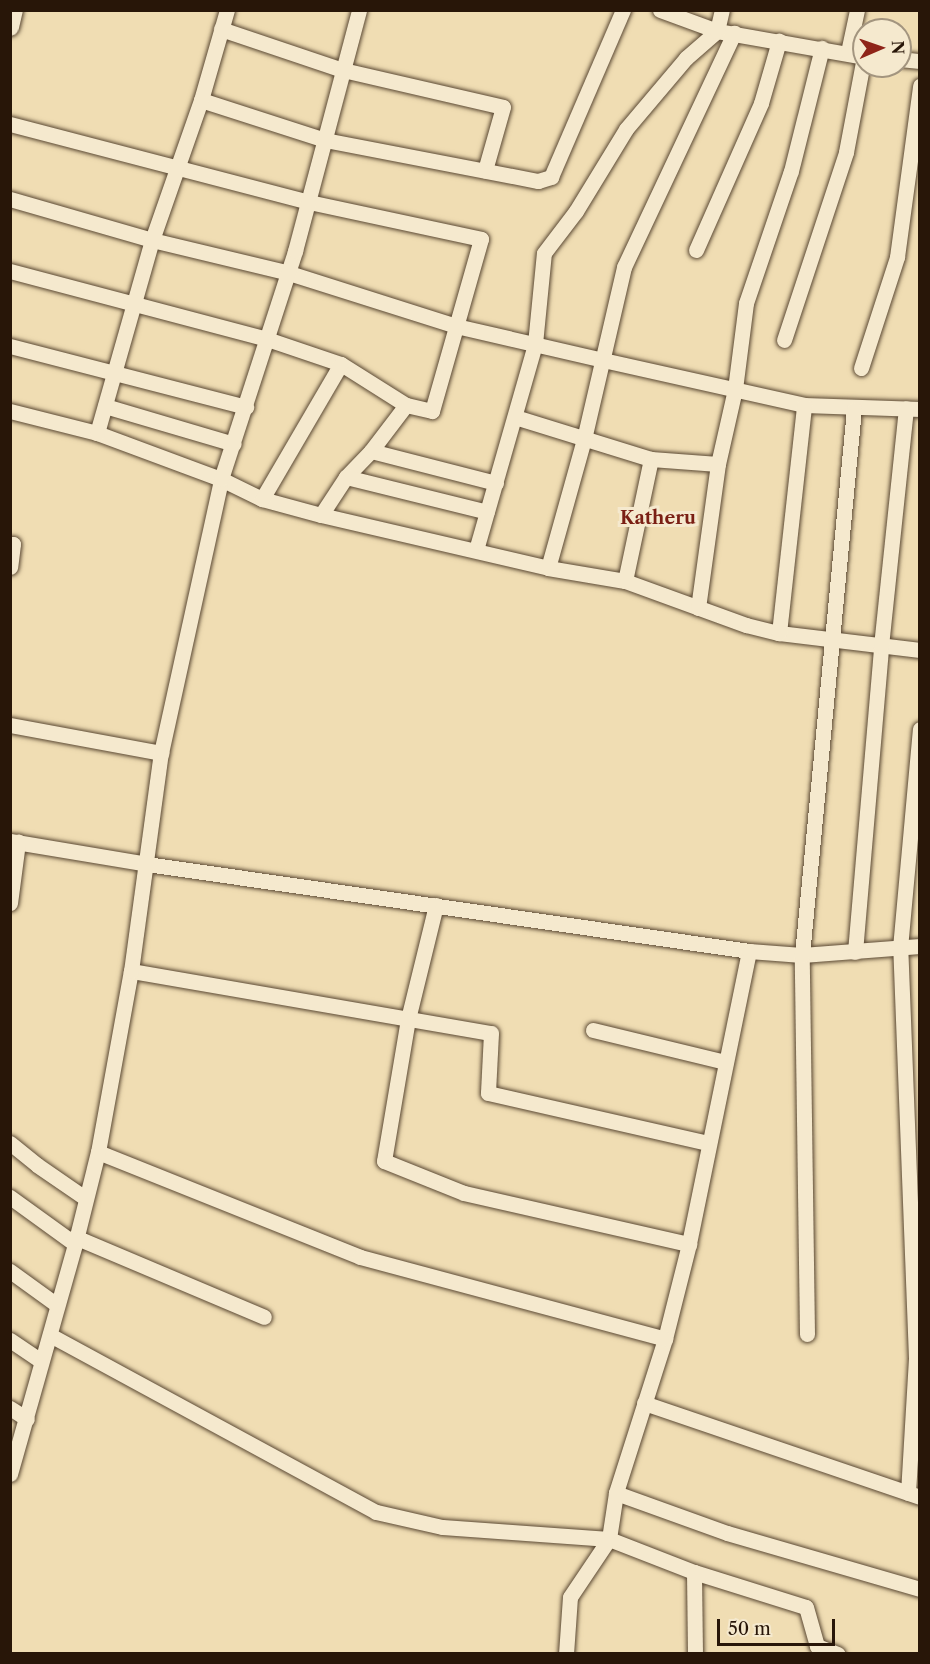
<!DOCTYPE html>
<style>
body{margin:0}
#map{position:relative;width:930px;height:1664px;overflow:hidden;background:#f0ddb3;font-family:"Libre Caslon Text",serif}
div>[style]{position:absolute}
.roads{filter:drop-shadow(0 0 2px #5a4833) drop-shadow(0 0 2px #5a4833)}
.minor>*{height:15px;margin:-7.5px;padding:0 7.5px;transform-origin:7.5px;border-radius:7.5px;background:#f5e9ce}
.tertiary>*{height:18px;margin:-9px;padding:0 9px;transform-origin:9px;border-radius:9px;background:#f5e9ce}
span{translate:-50% -50%;white-space:nowrap;text-align:center;line-height:1.15;-webkit-text-stroke:6px #f5e9ce;paint-order:stroke}
.quarter-label{font-size:18px;color:#7a1f14;font-weight:700}
.frame{position:absolute;inset:0;border:12px solid #281608;pointer-events:none}
.north{position:absolute;left:852px;top:18px;width:60px;height:60px;box-sizing:border-box;background:#f5e9ce;border:2px solid #a3957f;border-radius:50%;rotate:88deg;font-size:16px;font-weight:700;line-height:24px;text-align:center;color:#281608}
.north::after{content:'';display:block;margin:auto;width:21px;height:27px;background:#8f2418;clip-path:polygon(50% 0,100% 100%,50% 72%,0 100%)}
.scale{position:absolute;left:717px;top:1619px;width:118px;height:27px;box-sizing:border-box;border:3px solid #281608;border-top:0;padding-left:8px;font-size:18px;line-height:21px;white-space:nowrap;color:#281608;-webkit-text-stroke:4px #f5e9ce;paint-order:stroke}
</style>
<div id="map">
<div class="roads">
<div class="minor">
<div style="left:660px;top:10px;width:61px;rotate:20.2deg"></div>
<div style="left:717px;top:31px;width:149px;rotate:10deg"></div>
<div style="left:221px;top:29px;width:129px;rotate:18.6deg"></div>
<div style="left:343px;top:70px;width:164px;rotate:13deg"></div>
<div style="left:503px;top:107px;width:66px;rotate:105.9deg"></div>
<div style="left:848px;top:52px;width:43px;rotate:-77.9deg"></div>
<div style="left:900px;top:59px;width:20px;rotate:6deg"></div>
<div style="left:201px;top:100px;width:130px;rotate:17.9deg"></div>
<div style="left:325px;top:140px;width:217px;rotate:10.9deg"></div>
<div style="left:538px;top:181px;width:14px;rotate:-17deg"></div>
<div style="left:551px;top:177px;width:182px;rotate:-66.7deg"></div>
<div style="left:10px;top:124px;width:309px;rotate:14.6deg"></div>
<div style="left:309px;top:202px;width:176px;rotate:12.1deg"></div>
<div style="left:481px;top:239px;width:179px;rotate:105.9deg"></div>
<div style="left:432px;top:411px;width:27px;rotate:-167deg"></div>
<div style="left:406px;top:405px;width:58px;rotate:127.3deg"></div>
<div style="left:371px;top:451px;width:36px;rotate:134deg"></div>
<div style="left:346px;top:477px;width:45px;rotate:123.3deg"></div>
<div style="left:10px;top:199px;width:148px;rotate:16.1deg"></div>
<div style="left:152px;top:240px;width:141px;rotate:13.5deg"></div>
<div style="left:289px;top:273px;width:175px;rotate:17.6deg"></div>
<div style="left:456px;top:326px;width:151px;rotate:13deg"></div>
<div style="left:603px;top:360px;width:206px;rotate:12.6deg"></div>
<div style="left:804px;top:405px;width:116px;rotate:2deg"></div>
<div style="left:696px;top:250px;width:161px;rotate:-66.1deg"></div>
<div style="left:761px;top:103px;width:65px;rotate:-73.8deg"></div>
<div style="left:10px;top:271px;width:266px;rotate:14.8deg"></div>
<div style="left:267px;top:339px;width:78px;rotate:18.7deg"></div>
<div style="left:341px;top:364px;width:77px;rotate:32.2deg"></div>
<div style="left:784px;top:340px;width:198px;rotate:-71.7deg"></div>
<div style="left:846px;top:152px;width:97px;rotate:-79.3deg"></div>
<div style="left:10px;top:346px;width:244px;rotate:14.5deg"></div>
<div style="left:861px;top:368px;width:117px;rotate:-72deg"></div>
<div style="left:897px;top:257px;width:173px;rotate:-82.3deg"></div>
<div style="left:105px;top:406px;width:134px;rotate:16.4deg"></div>
<div style="left:10px;top:411px;width:90px;rotate:14.2deg"></div>
<div style="left:97px;top:433px;width:132px;rotate:20.4deg"></div>
<div style="left:221px;top:479px;width:46px;rotate:26deg"></div>
<div style="left:262px;top:499px;width:61px;rotate:15.2deg"></div>
<div style="left:321px;top:515px;width:233px;rotate:13.1deg"></div>
<div style="left:548px;top:568px;width:78px;rotate:9.6deg"></div>
<div style="left:625px;top:581px;width:129px;rotate:20deg"></div>
<div style="left:746px;top:625px;width:34px;rotate:14deg"></div>
<div style="left:779px;top:633px;width:142px;rotate:6.9deg"></div>
<div style="left:515px;top:417px;width:142px;rotate:17.2deg"></div>
<div style="left:651px;top:459px;width:67px;rotate:4.3deg"></div>
<div style="left:97px;top:433px;width:201px;rotate:-74.1deg"></div>
<div style="left:152px;top:240px;width:148px;rotate:-70.7deg"></div>
<div style="left:201px;top:100px;width:94px;rotate:-73.9deg"></div>
<div style="left:371px;top:451px;width:129px;rotate:14.4deg"></div>
<div style="left:346px;top:477px;width:145px;rotate:13.9deg"></div>
<div style="left:262px;top:499px;width:156px;rotate:-59.7deg"></div>
<div style="left:10px;top:544px;width:3px"></div>
<div style="left:13px;top:544px;width:23px;rotate:97deg"></div>
<div style="left:476px;top:550px;width:214px;rotate:-74deg"></div>
<div style="left:535px;top:344px;width:91px;rotate:-84.4deg"></div>
<div style="left:544px;top:253px;width:53px;rotate:-52.7deg"></div>
<div style="left:576px;top:211px;width:96px;rotate:-58.6deg"></div>
<div style="left:626px;top:129px;width:93px;rotate:-49.8deg"></div>
<div style="left:686px;top:58px;width:41px;rotate:-41.1deg"></div>
<div style="left:717px;top:31px;width:22px;rotate:-77deg"></div>
<div style="left:548px;top:568px;width:134px;rotate:-74.4deg"></div>
<div style="left:584px;top:439px;width:177px;rotate:-76.9deg"></div>
<div style="left:624px;top:267px;width:259px;rotate:-64.8deg"></div>
<div style="left:625px;top:581px;width:125px;rotate:-78deg"></div>
<div style="left:698px;top:608px;width:145px;rotate:-82.1deg"></div>
<div style="left:718px;top:464px;width:77px;rotate:-77.2deg"></div>
<div style="left:735px;top:389px;width:87px;rotate:-82.7deg"></div>
<div style="left:746px;top:303px;width:139px;rotate:-71.2deg"></div>
<div style="left:791px;top:171px;width:127px;rotate:-75.9deg"></div>
<div style="left:779px;top:633px;width:229px;rotate:-83.7deg"></div>
<div style="left:10px;top:725px;width:154px;rotate:10.5deg"></div>
<div style="left:10px;top:841px;width:139px;rotate:9.5deg"></div>
<div style="left:147px;top:864px;width:608px;rotate:8.22deg"></div>
<div style="left:749px;top:951px;width:299px;rotate:101.6deg"></div>
<div style="left:689px;top:1244px;width:98px;rotate:104.2deg"></div>
<div style="left:665px;top:1339px;width:162px;rotate:107.7deg"></div>
<div style="left:616px;top:1493px;width:47px;rotate:98.7deg"></div>
<div style="left:609px;top:1539px;width:167px;rotate:-175.9deg"></div>
<div style="left:442px;top:1527px;width:68px;rotate:-167.2deg"></div>
<div style="left:376px;top:1512px;width:371px;rotate:-151.5deg"></div>
<div style="left:10px;top:903px;width:62px;rotate:-82.5deg"></div>
<div style="left:436px;top:905px;width:117px;rotate:103.8deg"></div>
<div style="left:408px;top:1019px;width:144px;rotate:99.6deg"></div>
<div style="left:384px;top:1161px;width:86px;rotate:21.8deg"></div>
<div style="left:464px;top:1193px;width:231px;rotate:12.8deg"></div>
<div style="left:749px;top:951px;width:53px;rotate:4.3deg"></div>
<div style="left:802px;top:955px;width:118px;rotate:-4.4deg"></div>
<div style="left:855px;top:952px;width:307px;rotate:-85.1deg"></div>
<div style="left:881px;top:646px;width:239px;rotate:-84deg"></div>
<div style="left:131px;top:971px;width:365px;rotate:9.8deg"></div>
<div style="left:491px;top:1033px;width:60px;rotate:92.9deg"></div>
<div style="left:488px;top:1093px;width:226px;rotate:12.8deg"></div>
<div style="left:593px;top:1030px;width:136px;rotate:13.6deg"></div>
<div style="left:10px;top:1143px;width:35px;rotate:39deg"></div>
<div style="left:37px;top:1165px;width:58px;rotate:34.5deg"></div>
<div style="left:98px;top:1152px;width:282px;rotate:21.8deg"></div>
<div style="left:360px;top:1257px;width:316px;rotate:15deg"></div>
<div style="left:10px;top:1197px;width:80px;rotate:35.9deg"></div>
<div style="left:75px;top:1237px;width:205px;rotate:22.9deg"></div>
<div style="left:10px;top:1271px;width:58px;rotate:35.9deg"></div>
<div style="left:807px;top:1334px;width:379px;rotate:-90.8deg"></div>
<div style="left:802px;top:955px;width:548px;rotate:-84.56deg"></div>
<div style="left:10px;top:1340px;width:37px;rotate:34deg"></div>
<div style="left:644px;top:1403px;width:292px;rotate:18.8deg"></div>
<div style="left:10px;top:1408px;width:20px;rotate:33deg"></div>
<div style="left:10px;top:1474px;width:239px;rotate:-74.2deg"></div>
<div style="left:75px;top:1244px;width:95px;rotate:-76deg"></div>
<div style="left:98px;top:1152px;width:184px;rotate:-79.7deg"></div>
<div style="left:131px;top:971px;width:220px;rotate:-82.2deg"></div>
<div style="left:161px;top:753px;width:280px;rotate:-77.6deg"></div>
<div style="left:221px;top:479px;width:240px;rotate:-72deg"></div>
<div style="left:295px;top:251px;width:249px;rotate:-75.1deg"></div>
<div style="left:616px;top:1493px;width:118px;rotate:19.8deg"></div>
<div style="left:727px;top:1533px;width:201px;rotate:16.2deg"></div>
<div style="left:908px;top:1493px;width:135px;rotate:-86.6deg"></div>
<div style="left:916px;top:1358px;width:410px;rotate:-92.2deg"></div>
<div style="left:900px;top:948px;width:220px;rotate:-84.8deg"></div>
<div style="left:694px;top:1572px;width:82px;rotate:89.3deg"></div>
<div style="left:566px;top:1654px;width:57px;rotate:-86deg"></div>
<div style="left:570px;top:1597px;width:70px;rotate:-56.1deg"></div>
<div style="left:609px;top:1539px;width:91px;rotate:21.2deg"></div>
<div style="left:694px;top:1572px;width:117px;rotate:17.4deg"></div>
<div style="left:806px;top:1607px;width:41px;rotate:74.2deg"></div>
<div style="left:817px;top:1646px;width:22px;rotate:21deg"></div>
</div>
<div class="tertiary">
<div style="left:10px;top:27px;width:17px;rotate:-77deg"></div>
</div>
</div>
<div class="quarter-label">
<span style="left:658px;top:518px">Katheru</span>
</div>
<div class="frame"></div>
<div class="north">N</div>
<div class="scale">50 m</div>
</div>
